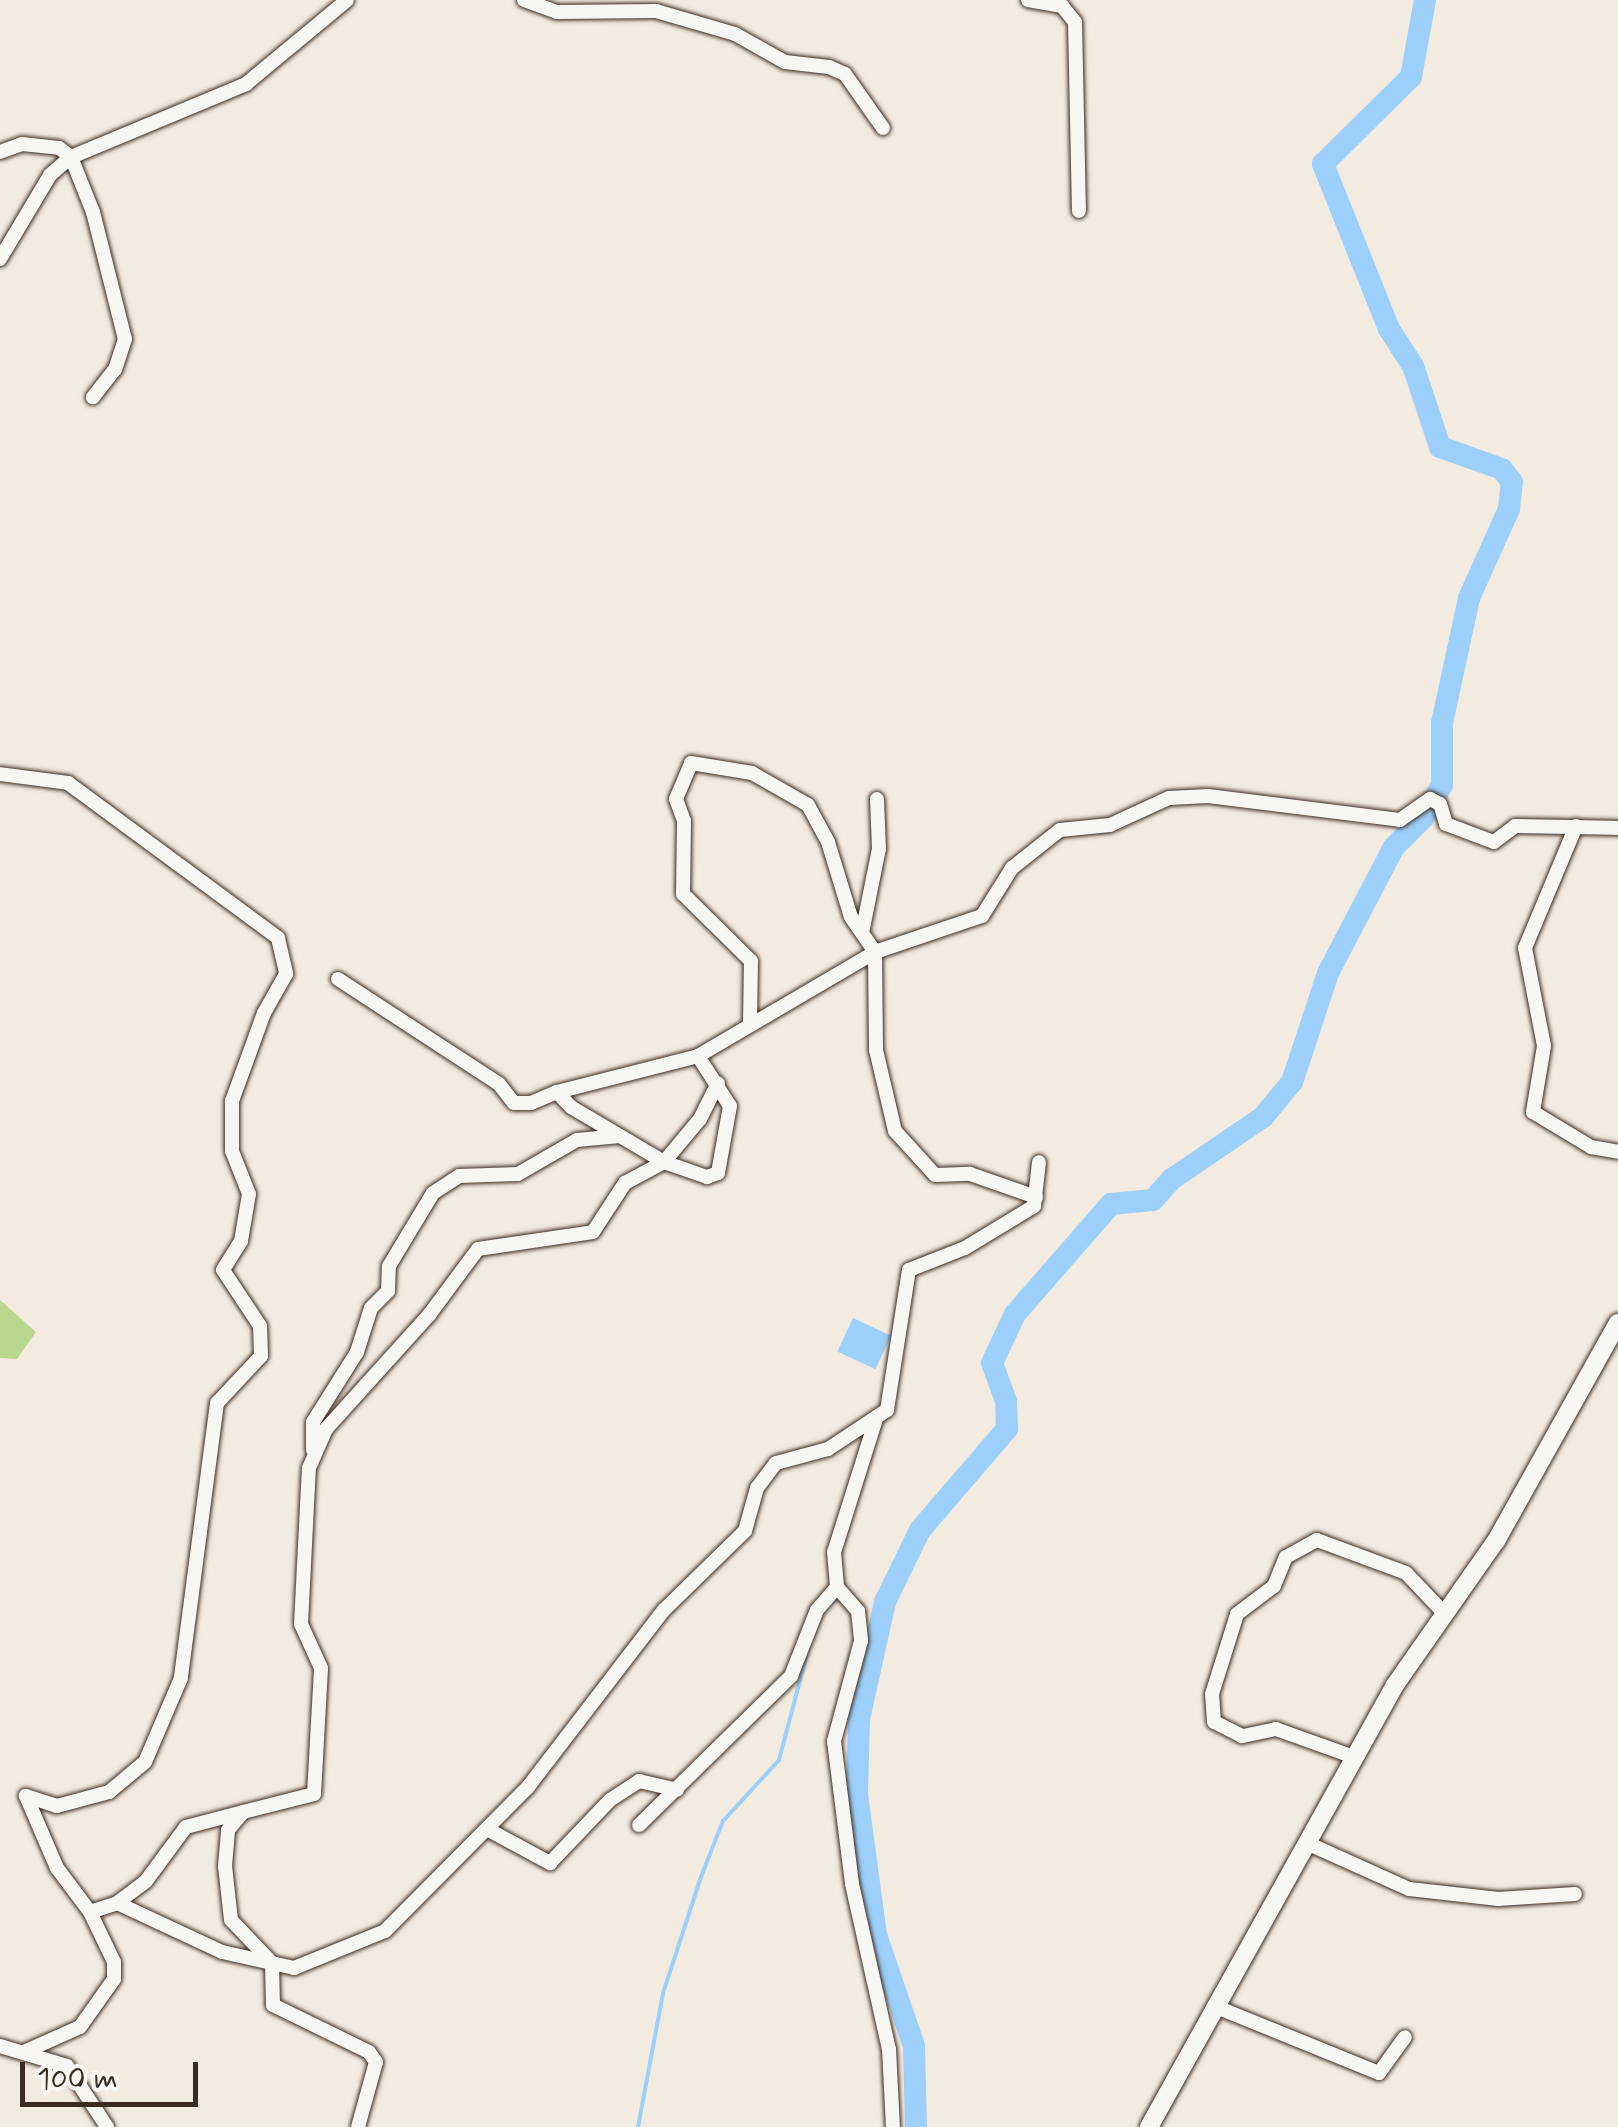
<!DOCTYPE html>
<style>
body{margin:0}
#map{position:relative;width:1618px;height:2127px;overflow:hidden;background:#f4ebe0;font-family:Mynerve,sans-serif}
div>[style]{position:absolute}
.green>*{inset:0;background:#bad78e}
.water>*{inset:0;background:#9cd0fa;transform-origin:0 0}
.stream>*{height:4px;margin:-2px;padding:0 2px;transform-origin:2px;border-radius:2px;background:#9cd0fa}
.river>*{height:22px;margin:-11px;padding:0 11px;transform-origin:11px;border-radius:11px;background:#9cd0fa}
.roads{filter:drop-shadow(0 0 2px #3b2a1e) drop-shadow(0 0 2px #3b2a1e)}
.minor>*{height:14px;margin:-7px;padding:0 7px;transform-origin:7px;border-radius:7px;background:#f6f6f2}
.tertiary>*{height:18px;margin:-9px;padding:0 9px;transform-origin:9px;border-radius:9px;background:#f6f6f2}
span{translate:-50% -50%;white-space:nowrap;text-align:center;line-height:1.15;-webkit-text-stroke:9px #f6f6f2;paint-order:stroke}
.scale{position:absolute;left:20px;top:2062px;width:178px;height:45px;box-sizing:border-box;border:5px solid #3b2a1e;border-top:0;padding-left:12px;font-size:30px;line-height:35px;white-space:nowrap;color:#3b2a1e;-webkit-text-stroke:8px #f6f6f2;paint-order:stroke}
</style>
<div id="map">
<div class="green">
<div style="clip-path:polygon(0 1300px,36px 1332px,17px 1359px,0 1358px)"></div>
</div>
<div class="water">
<div style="left:853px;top:1318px;width:42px;height:37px;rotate:25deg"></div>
</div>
<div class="stream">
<div style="left:638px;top:2127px;width:136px;rotate:-79.4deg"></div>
<div style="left:663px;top:1993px;width:122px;rotate:-71.9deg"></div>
<div style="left:701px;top:1877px;width:60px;rotate:-68.6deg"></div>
<div style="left:723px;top:1821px;width:83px;rotate:-47.4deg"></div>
<div style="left:779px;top:1760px;width:114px;rotate:-75.2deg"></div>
</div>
<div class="river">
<div style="left:916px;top:2127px;width:81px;rotate:-91.4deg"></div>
<div style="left:914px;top:2046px;width:117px;rotate:-108.9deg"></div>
<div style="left:876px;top:1935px;width:142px;rotate:-97.7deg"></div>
<div style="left:857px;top:1794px;width:75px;rotate:-88.5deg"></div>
<div style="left:859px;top:1719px;width:120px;rotate:-77.5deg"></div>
<div style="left:885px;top:1602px;width:80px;rotate:-64.1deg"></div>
<div style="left:920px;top:1530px;width:133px;rotate:-49.3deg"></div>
<div style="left:1007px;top:1429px;width:28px;rotate:-92deg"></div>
<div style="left:1006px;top:1401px;width:40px;rotate:-110.2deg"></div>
<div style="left:992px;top:1363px;width:54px;rotate:-64.9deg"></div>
<div style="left:1015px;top:1314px;width:146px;rotate:-48.9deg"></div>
<div style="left:1111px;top:1204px;width:42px;rotate:-5.4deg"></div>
<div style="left:1153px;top:1200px;width:28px;rotate:-48deg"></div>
<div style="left:1172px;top:1179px;width:110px;rotate:-34.3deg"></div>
<div style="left:1263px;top:1117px;width:45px;rotate:-50.4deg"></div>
<div style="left:1292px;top:1082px;width:115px;rotate:-71.7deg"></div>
<div style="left:1328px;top:973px;width:142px;rotate:-62.4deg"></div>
<div style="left:1394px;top:847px;width:42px;rotate:-45deg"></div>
<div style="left:1424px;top:817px;width:37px;rotate:-61deg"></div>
<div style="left:1442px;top:785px;width:62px;rotate:-90deg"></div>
<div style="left:1442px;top:723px;width:128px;rotate:-77.8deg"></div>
<div style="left:1469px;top:598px;width:98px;rotate:-65.8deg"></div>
<div style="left:1509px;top:509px;width:27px;rotate:-84deg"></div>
<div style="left:1512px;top:482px;width:16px;rotate:-128deg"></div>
<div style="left:1502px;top:469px;width:66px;rotate:-160.5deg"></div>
<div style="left:1440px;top:447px;width:85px;rotate:-108.4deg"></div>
<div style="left:1413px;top:366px;width:44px;rotate:-123deg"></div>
<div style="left:1389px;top:329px;width:178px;rotate:-111.8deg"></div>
<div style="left:1323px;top:164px;width:124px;rotate:-44.7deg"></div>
<div style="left:1411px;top:77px;width:78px;rotate:-79.7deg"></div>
</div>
<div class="roads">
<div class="minor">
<div style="left:524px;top:0;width:35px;rotate:20deg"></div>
<div style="left:557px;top:12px;width:99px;rotate:-0.6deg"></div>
<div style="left:656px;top:11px;width:82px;rotate:16.2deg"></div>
<div style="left:735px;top:34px;width:57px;rotate:29.2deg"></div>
<div style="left:785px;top:62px;width:44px;rotate:6.5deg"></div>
<div style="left:829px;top:67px;width:17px;rotate:24deg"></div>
<div style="left:845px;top:74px;width:66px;rotate:54.9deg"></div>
<div style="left:1028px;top:0;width:35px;rotate:10deg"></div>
<div style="left:1062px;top:6px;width:21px;rotate:51deg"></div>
<div style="left:1075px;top:22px;width:189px;rotate:88.8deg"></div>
<div style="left:0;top:152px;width:23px;rotate:-20deg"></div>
<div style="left:22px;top:144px;width:37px;rotate:6deg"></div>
<div style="left:59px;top:148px;width:15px;rotate:37deg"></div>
<div style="left:71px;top:157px;width:59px;rotate:68.2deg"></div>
<div style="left:93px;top:212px;width:131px;rotate:75.9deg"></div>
<div style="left:125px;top:339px;width:32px;rotate:108deg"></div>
<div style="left:115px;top:369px;width:36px;rotate:128deg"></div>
<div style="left:0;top:259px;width:98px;rotate:-59.2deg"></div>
<div style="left:50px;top:175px;width:28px;rotate:-41deg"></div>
<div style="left:71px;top:157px;width:190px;rotate:-22.6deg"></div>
<div style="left:246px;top:84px;width:131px;rotate:-39.7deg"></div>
<div style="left:0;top:774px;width:69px;rotate:7.5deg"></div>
<div style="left:68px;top:783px;width:261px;rotate:36.4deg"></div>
<div style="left:278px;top:938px;width:37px;rotate:77deg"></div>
<div style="left:286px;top:974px;width:45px;rotate:119.4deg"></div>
<div style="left:264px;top:1013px;width:94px;rotate:110deg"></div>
<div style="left:232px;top:1101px;width:50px;rotate:90deg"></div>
<div style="left:232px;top:1151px;width:46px;rotate:68.4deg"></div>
<div style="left:249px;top:1194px;width:48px;rotate:99.7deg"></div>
<div style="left:241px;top:1241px;width:34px;rotate:122deg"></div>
<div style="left:223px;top:1270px;width:67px;rotate:56.5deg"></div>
<div style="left:260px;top:1326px;width:30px;rotate:88deg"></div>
<div style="left:261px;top:1356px;width:64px;rotate:133.1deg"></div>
<div style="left:217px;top:1403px;width:277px;rotate:97.5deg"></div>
<div style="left:181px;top:1678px;width:91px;rotate:113.2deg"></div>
<div style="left:145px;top:1762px;width:47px;rotate:140.2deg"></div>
<div style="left:109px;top:1792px;width:54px;rotate:164.9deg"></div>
<div style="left:57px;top:1806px;width:33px;rotate:-162deg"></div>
<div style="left:1576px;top:826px;width:132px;rotate:112.7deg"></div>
<div style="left:1525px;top:948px;width:100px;rotate:79deg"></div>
<div style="left:1544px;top:1046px;width:67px;rotate:99.5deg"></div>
<div style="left:1533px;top:1112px;width:68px;rotate:31.1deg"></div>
<div style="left:1591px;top:1147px;width:27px;rotate:10deg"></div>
<div style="left:862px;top:933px;width:86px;rotate:-78.6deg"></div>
<div style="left:879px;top:849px;width:50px;rotate:-92.3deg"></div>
<div style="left:338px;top:979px;width:192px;rotate:33.1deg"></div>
<div style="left:499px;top:1084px;width:24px;rotate:52deg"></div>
<div style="left:514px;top:1103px;width:17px"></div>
<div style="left:531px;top:1103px;width:28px;rotate:-23deg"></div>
<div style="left:557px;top:1092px;width:146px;rotate:-14.3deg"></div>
<div style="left:698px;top:1056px;width:59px;rotate:57.4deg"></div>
<div style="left:730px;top:1106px;width:68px;rotate:100.2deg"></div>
<div style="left:718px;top:1173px;width:12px;rotate:160deg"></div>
<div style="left:707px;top:1177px;width:46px;rotate:-160.8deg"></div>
<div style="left:664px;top:1162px;width:108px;rotate:-149.4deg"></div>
<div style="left:571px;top:1107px;width:21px;rotate:-133deg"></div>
<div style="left:750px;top:1023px;width:62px;rotate:-89.1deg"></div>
<div style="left:751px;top:961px;width:95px;rotate:-135.4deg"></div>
<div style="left:683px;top:894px;width:73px;rotate:-89.2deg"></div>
<div style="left:684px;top:821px;width:23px;rotate:-110deg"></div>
<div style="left:676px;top:799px;width:39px;rotate:-67deg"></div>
<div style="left:691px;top:763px;width:62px;rotate:9.3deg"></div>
<div style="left:752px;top:773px;width:64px;rotate:29.7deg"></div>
<div style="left:808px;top:805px;width:42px;rotate:61.6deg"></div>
<div style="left:828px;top:842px;width:78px;rotate:73deg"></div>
<div style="left:851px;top:917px;width:42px;rotate:55.6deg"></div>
<div style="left:875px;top:952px;width:98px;rotate:89.4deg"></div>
<div style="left:876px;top:1050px;width:83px;rotate:76.8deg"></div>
<div style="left:895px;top:1131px;width:59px;rotate:47.7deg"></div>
<div style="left:935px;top:1175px;width:35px;rotate:-2deg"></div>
<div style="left:970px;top:1174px;width:70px;rotate:19.2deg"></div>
<div style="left:698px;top:1056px;width:205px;rotate:-30.4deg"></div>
<div style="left:875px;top:952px;width:113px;rotate:-18.6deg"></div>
<div style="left:982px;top:916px;width:57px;rotate:-58deg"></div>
<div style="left:1012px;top:868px;width:61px;rotate:-38.4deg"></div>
<div style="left:1060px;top:830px;width:50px;rotate:-5.7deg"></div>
<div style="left:1110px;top:825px;width:65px;rotate:-24.6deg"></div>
<div style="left:1169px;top:798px;width:39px;rotate:-3deg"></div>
<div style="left:1208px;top:796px;width:193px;rotate:7.1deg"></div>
<div style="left:1400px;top:820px;width:37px;rotate:-35deg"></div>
<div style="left:1430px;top:799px;width:11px;rotate:27deg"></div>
<div style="left:1440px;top:804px;width:21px;rotate:73deg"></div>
<div style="left:1446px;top:824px;width:51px;rotate:20.6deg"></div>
<div style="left:1494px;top:842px;width:26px;rotate:-37deg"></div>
<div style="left:1515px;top:826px;width:103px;rotate:1.1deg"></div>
<div style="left:876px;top:1419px;width:139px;rotate:107.5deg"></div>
<div style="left:834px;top:1552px;width:35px;rotate:85deg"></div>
<div style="left:837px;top:1587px;width:32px;rotate:49deg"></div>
<div style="left:858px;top:1611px;width:30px;rotate:84deg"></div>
<div style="left:861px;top:1641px;width:104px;rotate:105.1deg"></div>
<div style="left:834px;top:1741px;width:144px;rotate:82.8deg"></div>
<div style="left:852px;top:1884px;width:169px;rotate:77.4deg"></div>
<div style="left:889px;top:2049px;width:78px;rotate:87.1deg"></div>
<div style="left:313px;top:1450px;width:28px;rotate:-90deg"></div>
<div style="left:313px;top:1422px;width:83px;rotate:-57.8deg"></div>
<div style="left:357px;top:1352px;width:46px;rotate:-72.3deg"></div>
<div style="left:371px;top:1308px;width:24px;rotate:-45deg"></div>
<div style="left:388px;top:1291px;width:25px;rotate:-88deg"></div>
<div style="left:389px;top:1266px;width:85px;rotate:-58.9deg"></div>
<div style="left:433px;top:1193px;width:31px;rotate:-33deg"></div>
<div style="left:459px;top:1176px;width:59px;rotate:-1.9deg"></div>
<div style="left:518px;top:1174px;width:68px;rotate:-30deg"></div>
<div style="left:577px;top:1140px;width:43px;rotate:-5.3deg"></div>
<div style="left:1354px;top:1757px;width:83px;rotate:-160.3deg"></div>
<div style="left:1276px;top:1729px;width:35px;rotate:168deg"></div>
<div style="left:1242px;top:1736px;width:31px;rotate:-153deg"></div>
<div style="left:1214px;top:1722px;width:28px;rotate:-94deg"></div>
<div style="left:1212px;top:1694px;width:84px;rotate:-72.6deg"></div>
<div style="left:1237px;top:1614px;width:46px;rotate:-37.1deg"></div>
<div style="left:1274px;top:1586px;width:31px;rotate:-68deg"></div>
<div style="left:1286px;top:1557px;width:35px;rotate:-29deg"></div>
<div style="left:1317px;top:1540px;width:95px;rotate:20.3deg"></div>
<div style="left:1406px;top:1573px;width:54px;rotate:46.5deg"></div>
<div style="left:26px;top:1796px;width:78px;rotate:66.7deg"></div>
<div style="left:57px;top:1868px;width:55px;rotate:53.1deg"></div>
<div style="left:90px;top:1912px;width:28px;rotate:-18deg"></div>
<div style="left:117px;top:1903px;width:36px;rotate:-37deg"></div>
<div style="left:146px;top:1881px;width:67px;rotate:-53.5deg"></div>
<div style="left:186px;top:1827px;width:59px;rotate:-14.7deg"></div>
<div style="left:639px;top:1825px;width:213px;rotate:-44.4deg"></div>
<div style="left:791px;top:1676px;width:71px;rotate:-68.5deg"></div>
<div style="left:817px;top:1610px;width:30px;rotate:-49deg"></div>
<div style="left:487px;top:1829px;width:72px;rotate:28.4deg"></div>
<div style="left:550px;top:1863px;width:87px;rotate:-46.4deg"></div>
<div style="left:610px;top:1800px;width:35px;rotate:-33deg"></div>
<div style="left:639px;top:1781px;width:39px;rotate:13deg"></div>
<div style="left:1309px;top:1844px;width:110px;rotate:24.2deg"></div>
<div style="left:1409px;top:1889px;width:90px;rotate:6.4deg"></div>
<div style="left:1498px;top:1899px;width:77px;rotate:-3.7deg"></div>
<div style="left:117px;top:1903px;width:116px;rotate:25deg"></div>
<div style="left:222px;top:1952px;width:74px;rotate:12.5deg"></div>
<div style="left:294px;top:1968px;width:98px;rotate:-22.1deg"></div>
<div style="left:385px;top:1931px;width:203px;rotate:-45.2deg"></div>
<div style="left:528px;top:1787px;width:223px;rotate:-52.5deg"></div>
<div style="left:664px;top:1610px;width:113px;rotate:-44.3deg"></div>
<div style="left:745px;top:1531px;width:45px;rotate:-74.4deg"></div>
<div style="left:757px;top:1488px;width:31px;rotate:-53deg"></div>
<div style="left:776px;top:1463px;width:54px;rotate:-15.1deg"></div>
<div style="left:828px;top:1449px;width:71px;rotate:-33.5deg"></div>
<div style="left:887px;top:1410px;width:142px;rotate:-81.1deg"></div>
<div style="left:909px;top:1270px;width:60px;rotate:-21.4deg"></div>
<div style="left:965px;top:1248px;width:81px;rotate:-31.3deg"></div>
<div style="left:1034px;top:1206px;width:44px;rotate:-83.5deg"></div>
<div style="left:1214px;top:2006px;width:178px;rotate:22.1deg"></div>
<div style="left:1379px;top:2073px;width:44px;rotate:-54.2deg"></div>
<div style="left:0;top:2046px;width:70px;rotate:16.6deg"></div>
<div style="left:67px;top:2066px;width:73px;rotate:56.7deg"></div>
<div style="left:24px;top:2052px;width:61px;rotate:-24.1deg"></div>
<div style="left:80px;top:2027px;width:59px;rotate:-54.7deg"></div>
<div style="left:114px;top:1979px;width:17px;rotate:-90deg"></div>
<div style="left:114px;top:1962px;width:55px;rotate:-115.6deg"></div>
<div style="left:358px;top:2127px;width:67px;rotate:-74.5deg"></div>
<div style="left:376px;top:2062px;width:12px;rotate:-125deg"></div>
<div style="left:369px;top:2052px;width:107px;rotate:-153.9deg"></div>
<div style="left:273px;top:2005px;width:42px;rotate:-91.4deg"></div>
<div style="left:272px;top:1963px;width:59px;rotate:-133.6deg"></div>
<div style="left:231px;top:1920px;width:54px;rotate:-96.3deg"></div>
<div style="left:225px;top:1866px;width:36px;rotate:-85deg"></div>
<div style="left:228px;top:1830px;width:23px;rotate:-50deg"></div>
<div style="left:243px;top:1812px;width:73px;rotate:-14.2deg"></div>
<div style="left:314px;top:1794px;width:126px;rotate:-86.8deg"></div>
<div style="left:321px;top:1668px;width:48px;rotate:-114.4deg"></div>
<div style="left:301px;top:1624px;width:156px;rotate:-87.1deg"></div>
<div style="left:309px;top:1468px;width:43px;rotate:-66.4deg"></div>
<div style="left:326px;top:1429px;width:154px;rotate:-47.9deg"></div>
<div style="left:429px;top:1315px;width:82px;rotate:-53.4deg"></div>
<div style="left:478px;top:1249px;width:116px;rotate:-8.4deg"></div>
<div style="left:593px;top:1232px;width:59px;rotate:-56.9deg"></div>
<div style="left:625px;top:1183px;width:44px;rotate:-28.3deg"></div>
<div style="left:664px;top:1162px;width:56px;rotate:-50.1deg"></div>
<div style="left:700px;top:1119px;width:40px;rotate:-63.4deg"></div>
</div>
<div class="tertiary">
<div style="left:1149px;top:2127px;width:506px;rotate:-60.9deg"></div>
<div style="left:1395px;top:1685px;width:176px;rotate:-55deg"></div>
<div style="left:1496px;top:1541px;width:250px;rotate:-60.8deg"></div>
</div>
</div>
<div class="scale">100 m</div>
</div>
